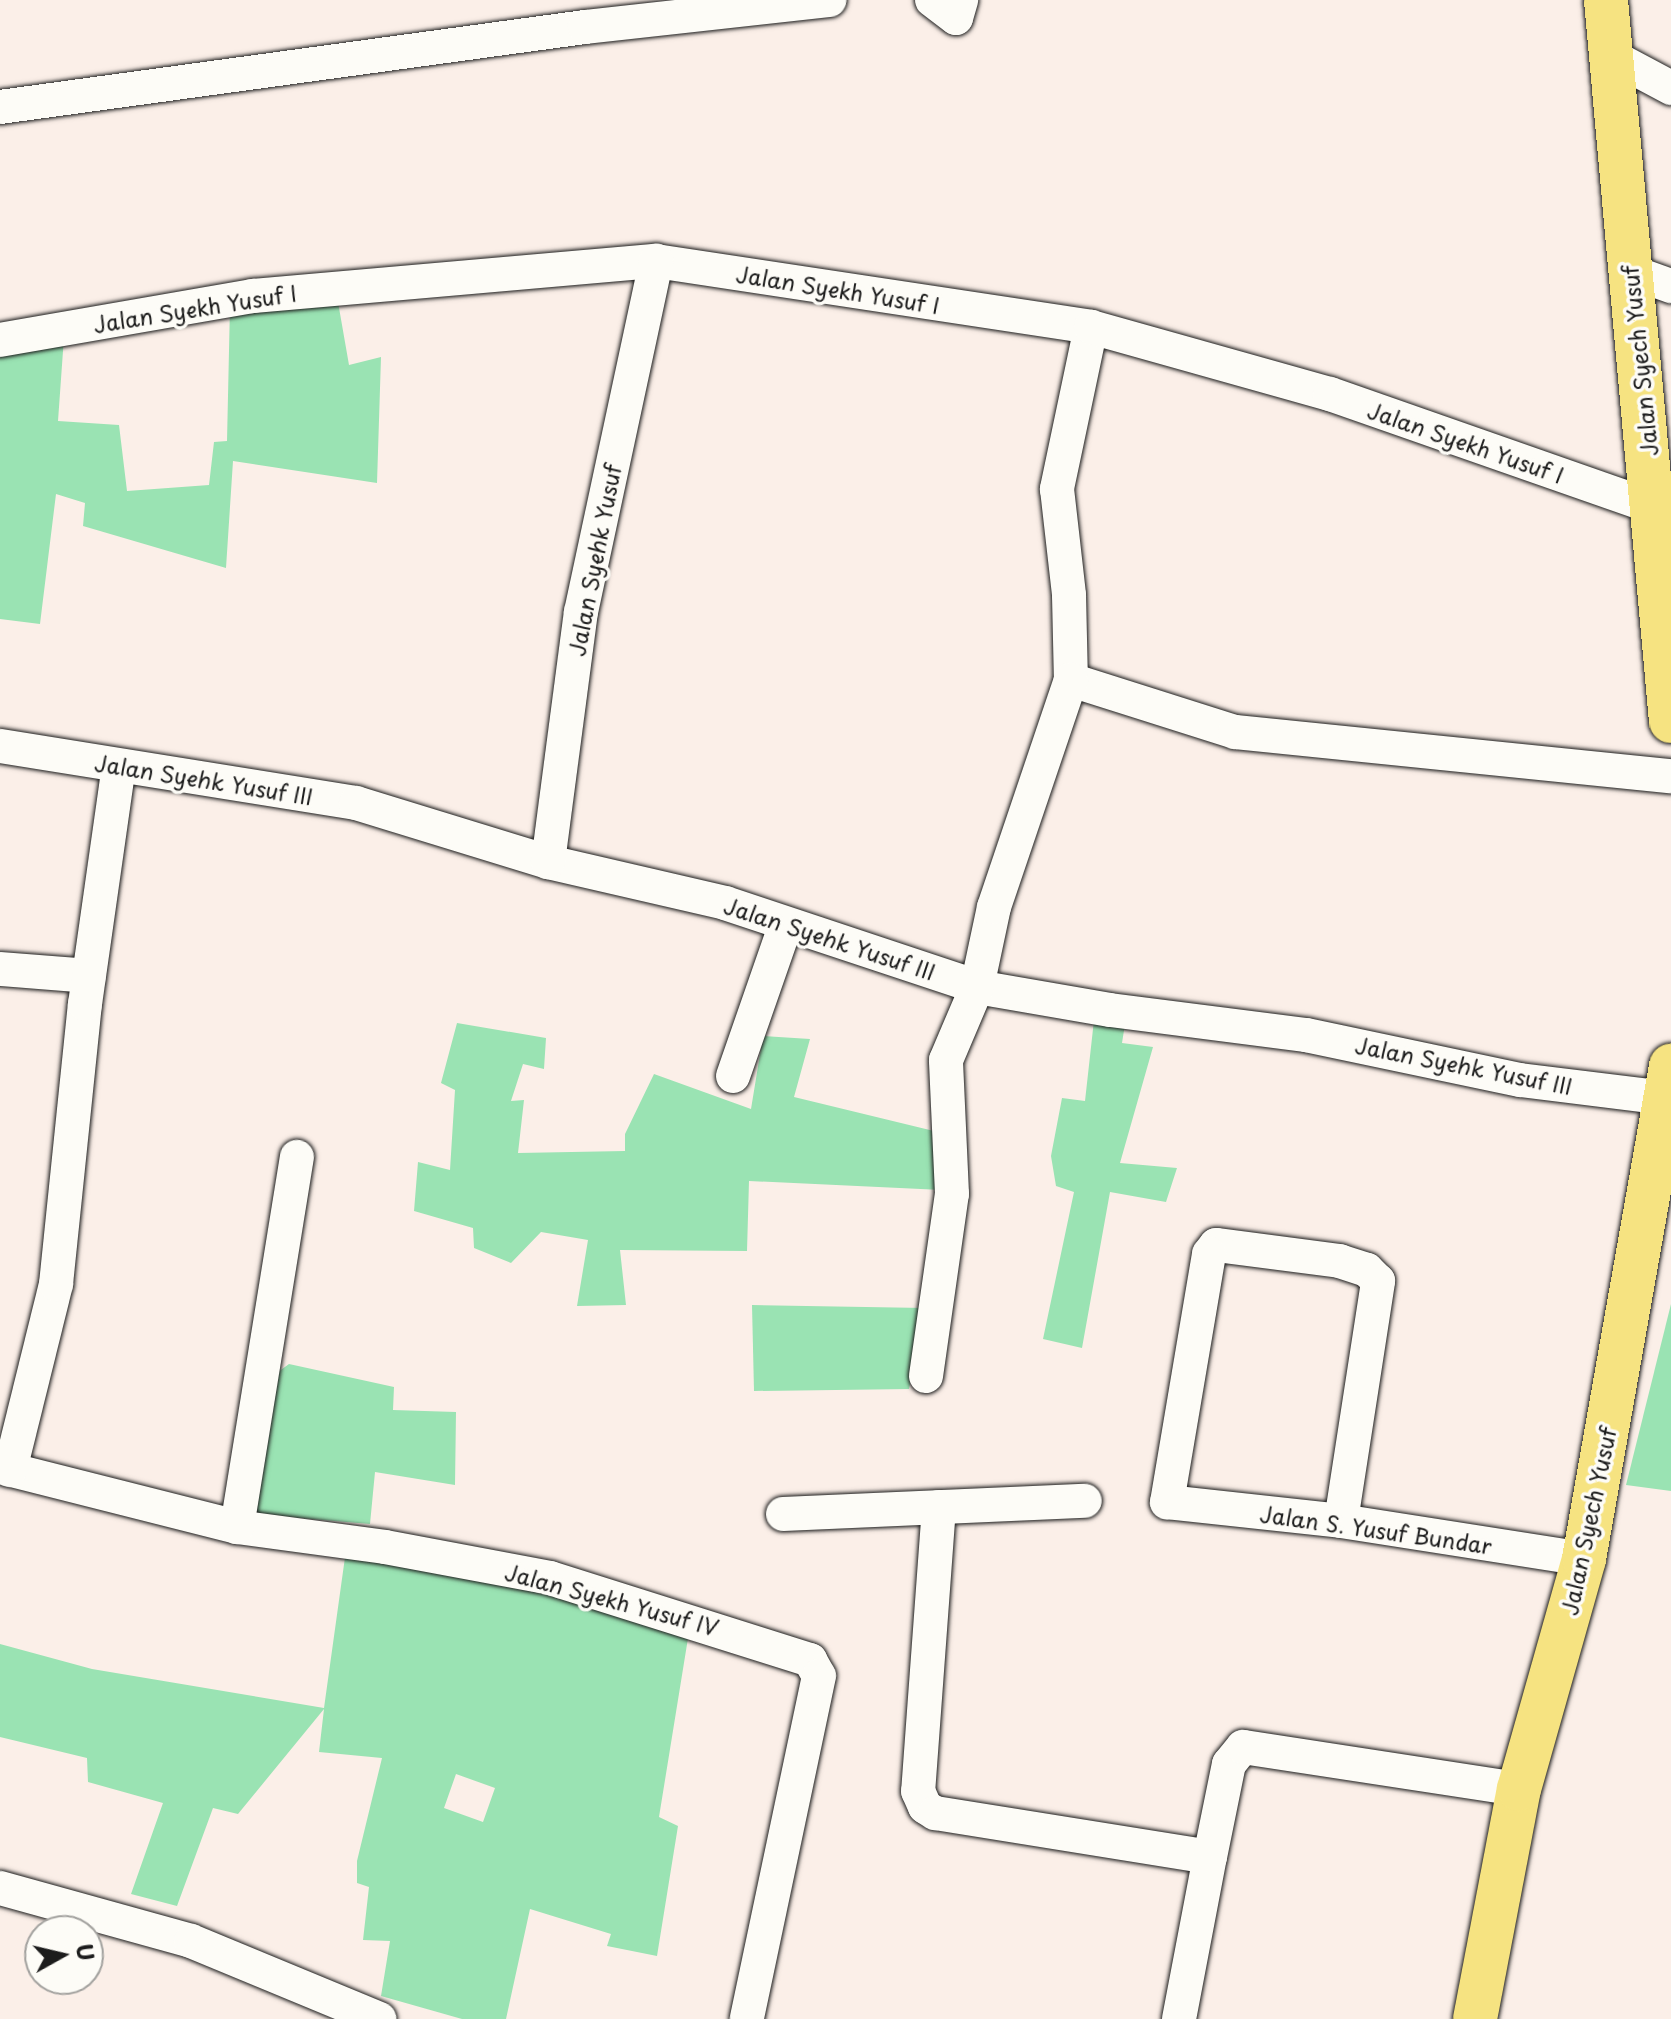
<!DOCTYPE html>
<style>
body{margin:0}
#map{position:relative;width:1671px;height:2019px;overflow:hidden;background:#fbefe8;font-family:"Playpen Sans",sans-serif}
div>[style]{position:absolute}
.green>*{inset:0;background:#9ae3b3}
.roads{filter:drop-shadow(0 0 2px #1c1c1c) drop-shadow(0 0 2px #1c1c1c)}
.minor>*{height:34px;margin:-17px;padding:0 17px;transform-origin:17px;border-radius:17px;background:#fdfcf7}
.primary>*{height:44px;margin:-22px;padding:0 22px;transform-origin:22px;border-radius:22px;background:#f6e381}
span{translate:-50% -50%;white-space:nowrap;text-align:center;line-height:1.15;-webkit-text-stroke:7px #fdfcf7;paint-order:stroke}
.street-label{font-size:22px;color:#1c1c1c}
.north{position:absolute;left:24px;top:1915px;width:80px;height:80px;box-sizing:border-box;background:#fdfcf7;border:2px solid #a3a29f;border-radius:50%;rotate:82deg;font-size:22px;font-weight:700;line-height:32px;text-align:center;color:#1c1c1c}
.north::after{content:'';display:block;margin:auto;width:28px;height:36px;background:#1c1c1c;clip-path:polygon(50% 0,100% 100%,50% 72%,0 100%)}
</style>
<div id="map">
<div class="green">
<div style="clip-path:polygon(338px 302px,349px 365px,381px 357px,377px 483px,233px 461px,226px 568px,83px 526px,85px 503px,56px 494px,40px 624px,0 619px,0 349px,64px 337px,58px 421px,119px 425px,127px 491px,209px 485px,214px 442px,227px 441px,230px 305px)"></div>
<div style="clip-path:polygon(1094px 1020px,1125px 1024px,1122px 1043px,1153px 1047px,1120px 1163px,1177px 1168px,1166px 1202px,1110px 1192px,1082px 1348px,1043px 1339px,1074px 1192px,1056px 1186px,1051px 1156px,1062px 1098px,1085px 1101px)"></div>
<div style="clip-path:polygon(457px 1023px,546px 1038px,544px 1069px,523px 1064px,511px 1101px,524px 1100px,518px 1153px,625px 1151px,625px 1134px,654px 1074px,751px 1109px,763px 1036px,810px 1039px,794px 1097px,938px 1132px,942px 1190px,749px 1181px,747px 1251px,620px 1250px,626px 1305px,577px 1306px,588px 1240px,541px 1232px,511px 1263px,474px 1248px,473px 1228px,414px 1211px,418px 1162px,450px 1170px,455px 1090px,441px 1083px)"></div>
<div style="clip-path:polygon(1671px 1304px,1671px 1491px,1626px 1485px)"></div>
<div style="clip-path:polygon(752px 1305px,925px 1308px,909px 1389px,754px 1391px)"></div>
<div style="clip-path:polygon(289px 1364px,394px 1387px,393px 1410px,456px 1412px,455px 1485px,375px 1472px,370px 1524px,250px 1514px,270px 1378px)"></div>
<div style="clip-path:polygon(evenodd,346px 1550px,533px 1589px,689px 1632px,659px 1817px,678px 1826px,657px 1956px,607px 1946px,611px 1934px,530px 1909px,506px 2019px,462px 2019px,381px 1996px,390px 1941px,363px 1940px,369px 1887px,357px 1883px,357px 1861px,382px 1758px,319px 1752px,324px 1709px,238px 1814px,213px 1808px,177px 1906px,131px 1894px,163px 1803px,88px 1782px,87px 1758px,0 1737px,0 1644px,92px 1669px,324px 1708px,346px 1550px,456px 1774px,495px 1788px,483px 1822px,444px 1808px,456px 1774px)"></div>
</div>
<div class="roads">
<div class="minor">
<div style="left:932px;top:0;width:30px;rotate:37deg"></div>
<div style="left:956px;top:18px;width:19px;rotate:-74deg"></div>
<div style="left:1613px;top:57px;width:66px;rotate:28.1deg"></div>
<div style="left:0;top:107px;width:590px;rotate:-7.79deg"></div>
<div style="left:585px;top:27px;width:246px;rotate:-6.3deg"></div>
<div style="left:1629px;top:271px;width:45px;rotate:19.7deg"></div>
<div style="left:1091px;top:327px;width:166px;rotate:101.9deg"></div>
<div style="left:1057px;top:489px;width:107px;rotate:83.5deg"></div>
<div style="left:1069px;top:595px;width:85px;rotate:88.7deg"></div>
<div style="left:1071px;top:680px;width:172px;rotate:17.6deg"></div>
<div style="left:1235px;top:732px;width:438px;rotate:5.8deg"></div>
<div style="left:0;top:340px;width:257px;rotate:-9.9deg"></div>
<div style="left:253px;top:296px;width:405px;rotate:-5deg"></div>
<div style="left:656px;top:261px;width:440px;rotate:8.6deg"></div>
<div style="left:1091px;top:327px;width:248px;rotate:15.7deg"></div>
<div style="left:1330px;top:394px;width:341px;rotate:19.3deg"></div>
<div style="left:0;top:746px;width:361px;rotate:9.1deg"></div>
<div style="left:356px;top:803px;width:201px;rotate:17.1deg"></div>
<div style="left:548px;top:862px;width:182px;rotate:13deg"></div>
<div style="left:725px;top:903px;width:266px;rotate:18.4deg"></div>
<div style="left:977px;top:987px;width:135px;rotate:9.8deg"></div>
<div style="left:1110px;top:1010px;width:198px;rotate:7.3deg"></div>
<div style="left:1306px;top:1035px;width:219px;rotate:11.9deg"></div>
<div style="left:1520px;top:1080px;width:148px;rotate:7deg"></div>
<div style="left:548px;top:862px;width:252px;rotate:-82.5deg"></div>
<div style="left:581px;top:612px;width:359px;rotate:-77.9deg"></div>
<div style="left:0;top:969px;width:89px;rotate:4.5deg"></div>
<div style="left:733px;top:1076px;width:161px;rotate:-70.8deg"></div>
<div style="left:926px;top:1376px;width:184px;rotate:-81.9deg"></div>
<div style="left:952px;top:1194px;width:134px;rotate:-92.6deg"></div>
<div style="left:946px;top:1060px;width:79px;rotate:-67deg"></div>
<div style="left:977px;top:987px;width:82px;rotate:-78deg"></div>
<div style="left:994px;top:907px;width:240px;rotate:-71.3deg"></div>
<div style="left:0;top:1467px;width:244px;rotate:14.2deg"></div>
<div style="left:237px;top:1527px;width:149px;rotate:7.7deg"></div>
<div style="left:385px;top:1547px;width:168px;rotate:10.6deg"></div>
<div style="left:550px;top:1578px;width:273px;rotate:17.5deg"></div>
<div style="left:810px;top:1660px;width:18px;rotate:61deg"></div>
<div style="left:819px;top:1676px;width:350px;rotate:101.9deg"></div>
<div style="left:10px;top:1470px;width:192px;rotate:-76.1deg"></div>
<div style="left:56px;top:1284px;width:281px;rotate:-84.1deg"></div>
<div style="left:85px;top:1004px;width:240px;rotate:-81.9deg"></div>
<div style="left:939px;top:1507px;width:285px;rotate:94.2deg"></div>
<div style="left:918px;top:1791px;width:17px;rotate:66deg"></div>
<div style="left:925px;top:1807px;width:12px;rotate:31deg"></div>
<div style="left:935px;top:1813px;width:278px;rotate:9.1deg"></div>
<div style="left:1210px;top:1857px;width:95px;rotate:-78.5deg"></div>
<div style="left:1229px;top:1764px;width:22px;rotate:-51deg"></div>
<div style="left:1243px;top:1747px;width:279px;rotate:8.7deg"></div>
<div style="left:783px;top:1514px;width:302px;rotate:-2.5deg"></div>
<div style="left:1341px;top:1521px;width:243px;rotate:-81.2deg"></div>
<div style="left:1378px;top:1281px;width:16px;rotate:-135deg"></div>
<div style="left:1367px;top:1270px;width:28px;rotate:-162deg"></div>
<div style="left:1340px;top:1261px;width:125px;rotate:-172.6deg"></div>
<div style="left:1216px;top:1245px;width:11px;rotate:128deg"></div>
<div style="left:1209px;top:1254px;width:252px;rotate:99.6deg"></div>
<div style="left:1167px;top:1502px;width:175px;rotate:6.2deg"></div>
<div style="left:1341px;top:1521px;width:246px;rotate:8.9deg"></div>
<div style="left:237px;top:1527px;width:375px;rotate:-80.8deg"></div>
<div style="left:0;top:1888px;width:198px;rotate:15.5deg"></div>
<div style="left:191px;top:1941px;width:204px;rotate:22.5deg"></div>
<div style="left:1179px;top:2019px;width:165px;rotate:-79.2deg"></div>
</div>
<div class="primary">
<div style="left:1606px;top:0;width:724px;rotate:84.85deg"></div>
<div style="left:1475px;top:2019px;width:234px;rotate:-79.2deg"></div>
<div style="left:1519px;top:1789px;width:239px;rotate:-74.2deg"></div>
<div style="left:1584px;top:1559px;width:501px;rotate:-79.99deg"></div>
</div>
</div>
<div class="street-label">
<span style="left:838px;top:289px;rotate:9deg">Jalan Syekh Yusuf I</span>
<span style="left:195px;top:308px;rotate:-9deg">Jalan Syekh Yusuf I</span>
<span style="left:1639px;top:361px;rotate:-96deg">Jalan Syech Yusuf</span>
<span style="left:1466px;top:442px;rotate:19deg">Jalan Syekh Yusuf I</span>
<span style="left:594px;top:560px;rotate:-79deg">Jalan Syehk Yusuf</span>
<span style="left:204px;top:779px;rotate:9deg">Jalan Syehk Yusuf III</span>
<span style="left:830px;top:938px;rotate:18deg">Jalan Syehk Yusuf III</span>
<span style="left:1464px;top:1065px;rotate:11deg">Jalan Syehk Yusuf III</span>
<span style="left:1588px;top:1521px;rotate:-78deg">Jalan Syech Yusuf</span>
<span style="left:1376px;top:1529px;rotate:8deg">Jalan S. Yusuf Bundar</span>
<span style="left:612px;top:1599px;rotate:15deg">Jalan Syekh Yusuf IV</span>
</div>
<div class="north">U</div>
</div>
